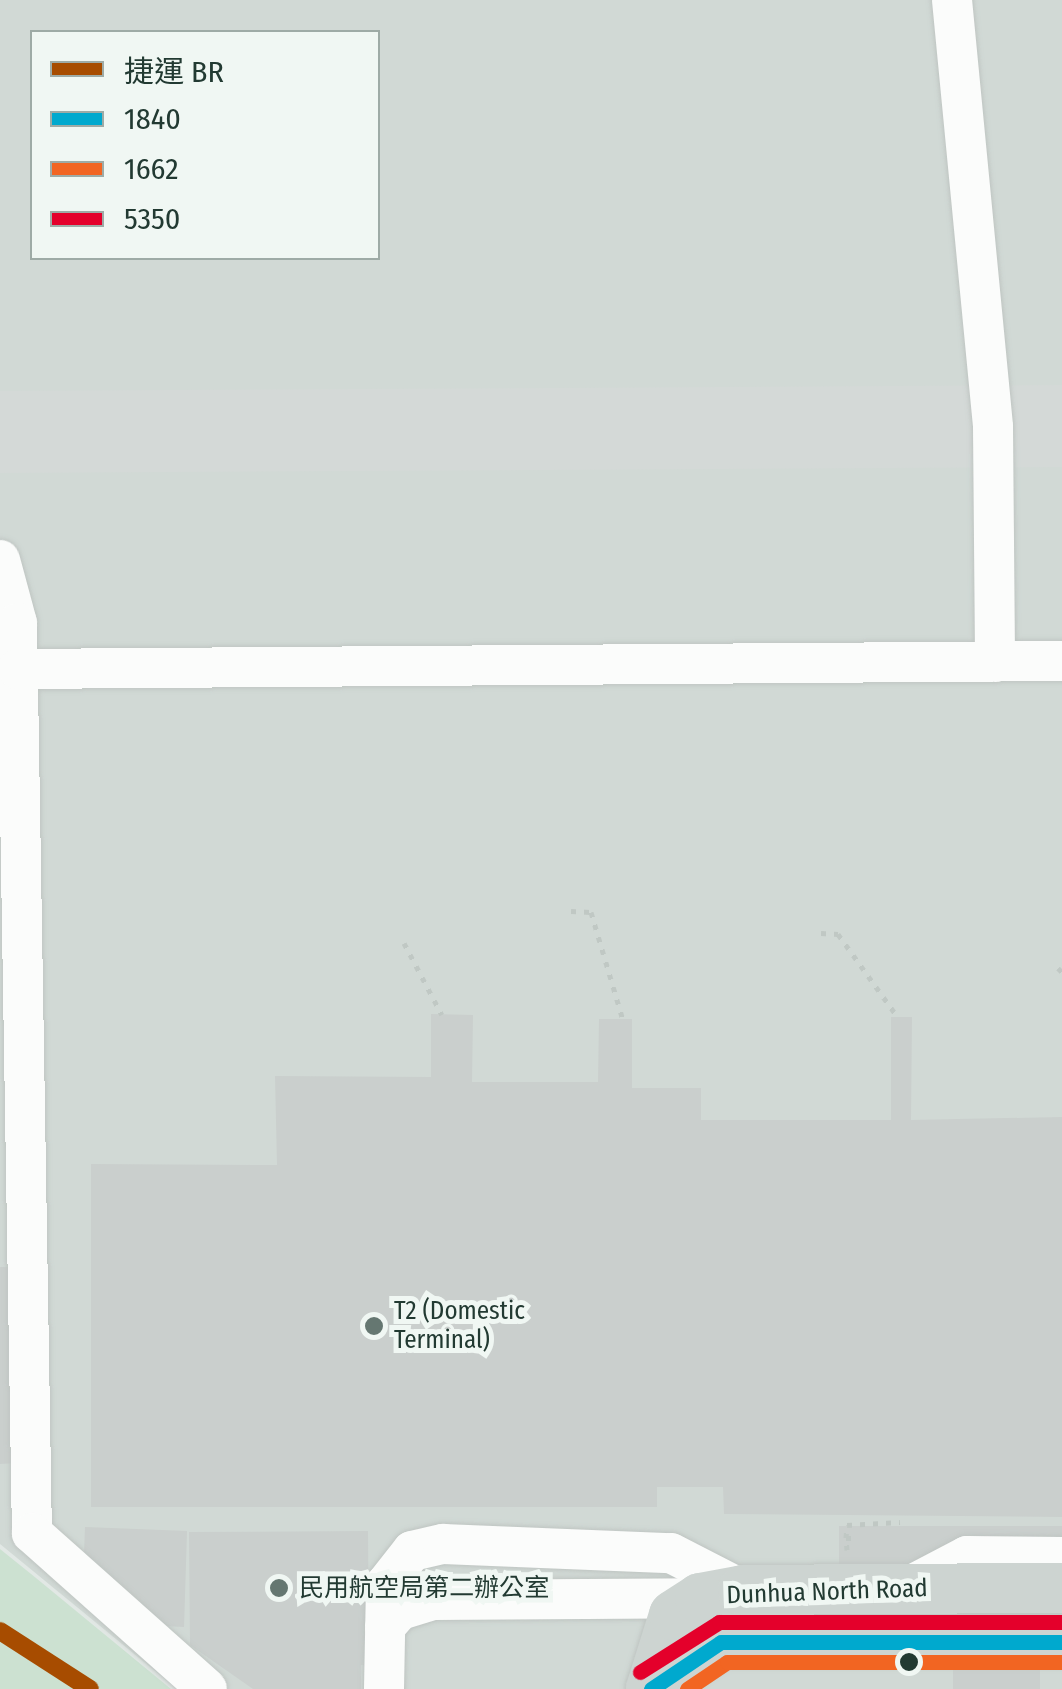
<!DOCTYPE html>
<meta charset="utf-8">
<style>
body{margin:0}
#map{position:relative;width:1062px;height:1689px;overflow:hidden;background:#e2e8e5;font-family:"Fira Sans Condensed","Noto Sans TC",sans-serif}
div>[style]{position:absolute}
.built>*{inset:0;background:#d1d9d5}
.green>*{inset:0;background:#cce1d1}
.taxiway>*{height:82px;margin:-41px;padding:0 41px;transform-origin:41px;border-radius:41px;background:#d4d9d7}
.building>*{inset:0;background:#cacfcd}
.path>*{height:5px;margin-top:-2.5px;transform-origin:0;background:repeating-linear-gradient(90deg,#c0c8c4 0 5px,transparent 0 13px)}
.roads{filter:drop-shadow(0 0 2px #bfc5c2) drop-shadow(0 0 2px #bfc5c2)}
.minor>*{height:40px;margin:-20px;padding:0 20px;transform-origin:20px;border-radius:20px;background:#fbfcfb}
.major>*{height:50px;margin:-25px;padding:0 25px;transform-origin:25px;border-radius:25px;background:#cdd4d1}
.bus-1>*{height:15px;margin:-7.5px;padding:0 7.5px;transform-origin:7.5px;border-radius:7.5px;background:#00a9ce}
.bus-2>*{height:15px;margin:-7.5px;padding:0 7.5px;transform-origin:7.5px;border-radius:7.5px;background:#f26522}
.bus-3>*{height:15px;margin:-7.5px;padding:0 7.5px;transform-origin:7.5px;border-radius:7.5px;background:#e4002b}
.metro-1>*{height:18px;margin:-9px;padding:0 9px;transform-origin:9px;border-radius:9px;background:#a74c00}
.dots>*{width:28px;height:28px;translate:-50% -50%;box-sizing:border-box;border:5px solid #f0f7f3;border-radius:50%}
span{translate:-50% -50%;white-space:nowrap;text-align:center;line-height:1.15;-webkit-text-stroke:10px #f0f7f3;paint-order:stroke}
.poi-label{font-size:25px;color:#223a32}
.left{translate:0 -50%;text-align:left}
.street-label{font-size:25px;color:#223a32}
.legend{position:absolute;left:30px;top:30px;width:350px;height:230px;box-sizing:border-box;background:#f0f7f3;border:2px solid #9eaba6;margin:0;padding:12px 18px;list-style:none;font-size:30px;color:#223a32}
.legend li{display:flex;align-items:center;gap:20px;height:50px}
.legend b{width:50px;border:2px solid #9eaba6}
</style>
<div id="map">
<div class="built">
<div style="clip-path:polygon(evenodd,0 0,1062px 0,1062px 1689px,177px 1689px,0 1544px,0 0,32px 32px,378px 32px,378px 258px,32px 258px,32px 32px)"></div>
</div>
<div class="green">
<div style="clip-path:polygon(0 1549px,36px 1578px,171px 1689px,0 1689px)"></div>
</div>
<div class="taxiway">
<div style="left:0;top:432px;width:1062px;rotate:-0.32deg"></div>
</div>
<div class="building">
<div style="clip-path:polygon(431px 1014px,473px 1015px,472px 1082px,598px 1082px,599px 1019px,632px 1019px,632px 1088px,701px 1088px,701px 1120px,891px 1120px,891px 1017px,912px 1017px,911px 1120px,1062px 1117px,1062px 1517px,724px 1514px,723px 1487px,657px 1487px,657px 1507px,91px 1507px,91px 1164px,277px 1165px,275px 1076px,431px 1077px)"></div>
<div style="clip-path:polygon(0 1267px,13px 1267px,17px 1463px,0 1464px)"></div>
<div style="clip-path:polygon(839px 1526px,1062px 1526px,1062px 1571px,1040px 1576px,1040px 1689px,953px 1689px,953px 1577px,839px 1572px)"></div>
<div style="clip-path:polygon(85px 1527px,187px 1531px,184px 1627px,164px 1626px,84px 1554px)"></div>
<div style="clip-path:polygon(368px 1531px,369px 1665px,361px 1665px,361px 1689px,253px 1689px,190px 1645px,189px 1532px)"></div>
</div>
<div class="path">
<div style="left:571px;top:911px;width:20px;rotate:3deg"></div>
<div style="left:591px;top:912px;width:113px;rotate:73.5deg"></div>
<div style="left:821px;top:933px;width:17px;rotate:3deg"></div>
<div style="left:838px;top:934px;width:101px;rotate:54.3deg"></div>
<div style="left:404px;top:943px;width:81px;rotate:62.2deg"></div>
<div style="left:1058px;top:968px;width:6px;rotate:45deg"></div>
<div style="left:846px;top:1538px;width:13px;rotate:-86deg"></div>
<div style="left:847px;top:1525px;width:53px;rotate:-3.2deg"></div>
<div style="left:847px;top:1550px;width:12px;rotate:-95deg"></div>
<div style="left:846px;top:1538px;width:7px"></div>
</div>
<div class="roads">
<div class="minor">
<div style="left:952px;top:0;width:429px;rotate:84.5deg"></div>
<div style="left:993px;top:427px;width:235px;rotate:89.5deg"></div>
<div style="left:0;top:560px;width:65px;rotate:74.9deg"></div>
<div style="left:17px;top:623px;width:910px;rotate:89.06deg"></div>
<div style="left:32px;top:1533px;width:234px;rotate:41.7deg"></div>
<div style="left:18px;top:669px;width:1044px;rotate:-0.44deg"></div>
<div style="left:906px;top:1588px;width:69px;rotate:-27.7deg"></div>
<div style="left:967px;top:1556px;width:95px;rotate:0.6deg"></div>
<div style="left:385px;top:1627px;width:23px;rotate:-49deg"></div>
<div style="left:400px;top:1610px;width:34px;rotate:-17deg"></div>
<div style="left:432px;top:1600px;width:268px;rotate:-0.4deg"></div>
<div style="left:384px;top:1689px;width:105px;rotate:-88.9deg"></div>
<div style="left:386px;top:1584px;width:42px;rotate:-51.8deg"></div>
<div style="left:412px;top:1551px;width:32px;rotate:-13deg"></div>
<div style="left:443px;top:1544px;width:228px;rotate:2.3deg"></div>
<div style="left:671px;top:1553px;width:81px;rotate:27.2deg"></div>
</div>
<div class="major">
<div style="left:651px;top:1688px;width:84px;rotate:-33.3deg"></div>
<div style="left:721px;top:1642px;width:341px"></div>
<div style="left:651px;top:1689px;width:77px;rotate:-72.7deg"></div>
<div style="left:674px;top:1615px;width:31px;rotate:-33deg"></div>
<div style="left:700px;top:1598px;width:44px;rotate:-10.5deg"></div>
<div style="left:743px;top:1590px;width:319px;rotate:-0.4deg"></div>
</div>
</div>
<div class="bus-1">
<div style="left:651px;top:1689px;width:84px;rotate:-33.9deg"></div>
<div style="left:721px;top:1642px;width:341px"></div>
</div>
<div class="bus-2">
<div style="left:687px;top:1689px;width:48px;rotate:-34deg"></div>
<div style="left:727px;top:1662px;width:335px"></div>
</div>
<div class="bus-3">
<div style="left:640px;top:1672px;width:93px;rotate:-32.3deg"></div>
<div style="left:719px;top:1622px;width:343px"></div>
</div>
<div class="metro-1">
<div style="left:0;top:1631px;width:107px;rotate:32.8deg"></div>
</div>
<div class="dots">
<div style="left:374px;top:1326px;background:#657771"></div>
<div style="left:279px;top:1588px;background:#657771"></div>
<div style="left:909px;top:1662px;background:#223a32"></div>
</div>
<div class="poi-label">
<span class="left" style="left:394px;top:1326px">T2 (Domestic<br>Terminal)</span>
<span class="left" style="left:299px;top:1588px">民用航空局第二辦公室</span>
</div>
<div class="street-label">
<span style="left:827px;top:1592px;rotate:-2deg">Dunhua North Road</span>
</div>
<ul class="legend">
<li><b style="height:12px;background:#a74c00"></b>捷運 BR</li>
<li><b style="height:12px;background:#00a9ce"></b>1840</li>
<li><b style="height:12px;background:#f26522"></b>1662</li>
<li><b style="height:12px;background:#e4002b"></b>5350</li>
</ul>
</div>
